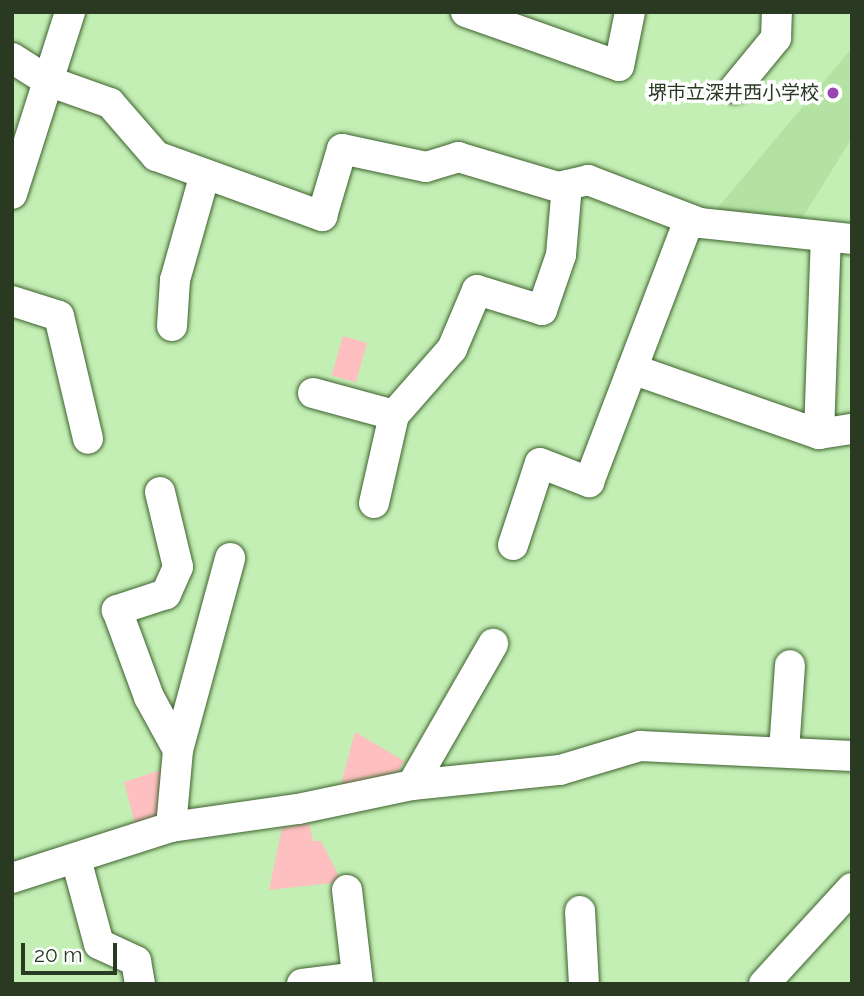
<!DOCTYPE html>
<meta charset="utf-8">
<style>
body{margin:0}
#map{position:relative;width:864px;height:996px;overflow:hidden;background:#c3eeb4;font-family:Raleway,"Noto Sans JP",sans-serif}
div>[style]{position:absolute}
.built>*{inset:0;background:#b3e2a2}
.green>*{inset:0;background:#febfc0;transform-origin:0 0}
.roads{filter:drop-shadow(0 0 2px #3d622e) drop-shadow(0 0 2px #3d622e)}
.street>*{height:30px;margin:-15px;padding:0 15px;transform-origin:15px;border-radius:15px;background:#fff}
.dots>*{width:19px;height:19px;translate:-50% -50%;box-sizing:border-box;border:4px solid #fff;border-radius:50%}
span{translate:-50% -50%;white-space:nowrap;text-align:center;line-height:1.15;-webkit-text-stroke:7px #fff;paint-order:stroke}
.poi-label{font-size:19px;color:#293922}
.right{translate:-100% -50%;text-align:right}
.frame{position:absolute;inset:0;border:14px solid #293922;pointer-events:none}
.scale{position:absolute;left:21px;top:943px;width:96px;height:32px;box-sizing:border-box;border:4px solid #293922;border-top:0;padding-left:9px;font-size:21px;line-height:24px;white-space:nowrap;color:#293922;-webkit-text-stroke:5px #fff;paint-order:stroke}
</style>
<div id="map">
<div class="built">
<div style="clip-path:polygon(852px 48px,852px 138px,799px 223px,716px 210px)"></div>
</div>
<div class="green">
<div style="left:343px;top:336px;width:25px;height:41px;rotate:16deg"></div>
<div style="clip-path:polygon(355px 732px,404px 761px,395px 777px,340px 788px)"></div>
<div style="clip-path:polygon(164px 769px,162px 812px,153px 825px,136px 828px,124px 782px)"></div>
<div style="clip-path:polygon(309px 823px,313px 841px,321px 841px,342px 882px,269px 890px,282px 828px)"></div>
</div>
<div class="roads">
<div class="street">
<div style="left:466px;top:12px;width:162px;rotate:19.4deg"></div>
<div style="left:619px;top:66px;width:55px;rotate:-78.5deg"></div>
<div style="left:12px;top:58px;width:43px;rotate:32.6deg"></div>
<div style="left:48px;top:81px;width:66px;rotate:19.5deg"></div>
<div style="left:110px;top:103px;width:70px;rotate:49deg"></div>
<div style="left:156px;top:156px;width:177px;rotate:19.9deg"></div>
<div style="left:322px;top:216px;width:70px;rotate:-73.4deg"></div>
<div style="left:342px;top:149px;width:86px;rotate:12.1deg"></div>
<div style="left:426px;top:167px;width:34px;rotate:-17deg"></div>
<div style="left:458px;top:157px;width:104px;rotate:16.7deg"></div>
<div style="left:558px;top:187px;width:31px;rotate:-13deg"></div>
<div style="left:588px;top:180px;width:120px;rotate:21deg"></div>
<div style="left:700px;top:223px;width:153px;rotate:6deg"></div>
<div style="left:735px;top:88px;width:65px;rotate:-50.6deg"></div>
<div style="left:776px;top:38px;width:26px;rotate:-88deg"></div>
<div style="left:12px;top:194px;width:191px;rotate:-72.3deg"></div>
<div style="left:12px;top:301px;width:49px;rotate:17.7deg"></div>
<div style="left:59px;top:316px;width:126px;rotate:76.7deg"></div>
<div style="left:172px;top:326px;width:46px;rotate:-86.3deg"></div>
<div style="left:175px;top:280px;width:110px;rotate:-74.2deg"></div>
<div style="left:632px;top:369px;width:198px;rotate:19.2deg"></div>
<div style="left:819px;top:434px;width:33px;rotate:-9deg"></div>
<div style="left:313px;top:393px;width:84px;rotate:15.2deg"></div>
<div style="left:819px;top:434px;width:196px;rotate:-88deg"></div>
<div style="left:160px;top:492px;width:77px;rotate:76.5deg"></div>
<div style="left:178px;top:567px;width:30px;rotate:114deg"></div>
<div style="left:166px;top:594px;width:52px;rotate:161.9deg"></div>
<div style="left:117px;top:610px;width:93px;rotate:69.8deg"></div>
<div style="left:149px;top:697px;width:60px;rotate:61.3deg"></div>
<div style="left:374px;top:503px;width:90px;rotate:-77.2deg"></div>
<div style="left:394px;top:415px;width:88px;rotate:-48.7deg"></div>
<div style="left:452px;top:349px;width:64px;rotate:-67deg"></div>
<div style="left:477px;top:290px;width:68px;rotate:17.1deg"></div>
<div style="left:542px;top:310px;width:58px;rotate:-70.9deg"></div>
<div style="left:561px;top:255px;width:70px;rotate:-85.1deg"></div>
<div style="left:513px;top:545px;width:86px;rotate:-71.8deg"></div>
<div style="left:540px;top:463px;width:53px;rotate:21.2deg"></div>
<div style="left:589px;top:482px;width:280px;rotate:-69.1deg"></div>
<div style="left:784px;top:751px;width:86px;rotate:-86deg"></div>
<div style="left:412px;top:785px;width:163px;rotate:-60.1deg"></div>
<div style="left:171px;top:827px;width:77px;rotate:-84.8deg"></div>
<div style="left:178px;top:750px;width:199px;rotate:-74.8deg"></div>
<div style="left:76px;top:859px;width:88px;rotate:74.9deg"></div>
<div style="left:99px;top:944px;width:41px;rotate:24.7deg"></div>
<div style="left:136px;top:961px;width:23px;rotate:80deg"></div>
<div style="left:12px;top:878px;width:167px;rotate:-17.8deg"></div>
<div style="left:171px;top:827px;width:128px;rotate:-8.1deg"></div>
<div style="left:298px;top:809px;width:116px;rotate:-11.9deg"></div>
<div style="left:412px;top:785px;width:149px;rotate:-5.8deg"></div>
<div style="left:560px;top:770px;width:84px;rotate:-16.7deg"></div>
<div style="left:640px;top:746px;width:212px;rotate:2.7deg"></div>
<div style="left:347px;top:890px;width:95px;rotate:83.3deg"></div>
<div style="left:580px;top:911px;width:73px;rotate:86.9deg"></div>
<div style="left:302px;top:984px;width:55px;rotate:-7.3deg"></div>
<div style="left:764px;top:984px;width:130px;rotate:-47.5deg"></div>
</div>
</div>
<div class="dots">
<div style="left:833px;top:93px;background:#9945b3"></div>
</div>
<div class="poi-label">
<span class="right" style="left:819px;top:93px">堺市立深井西小学校</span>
</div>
<div class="frame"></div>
<div class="scale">20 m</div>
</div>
